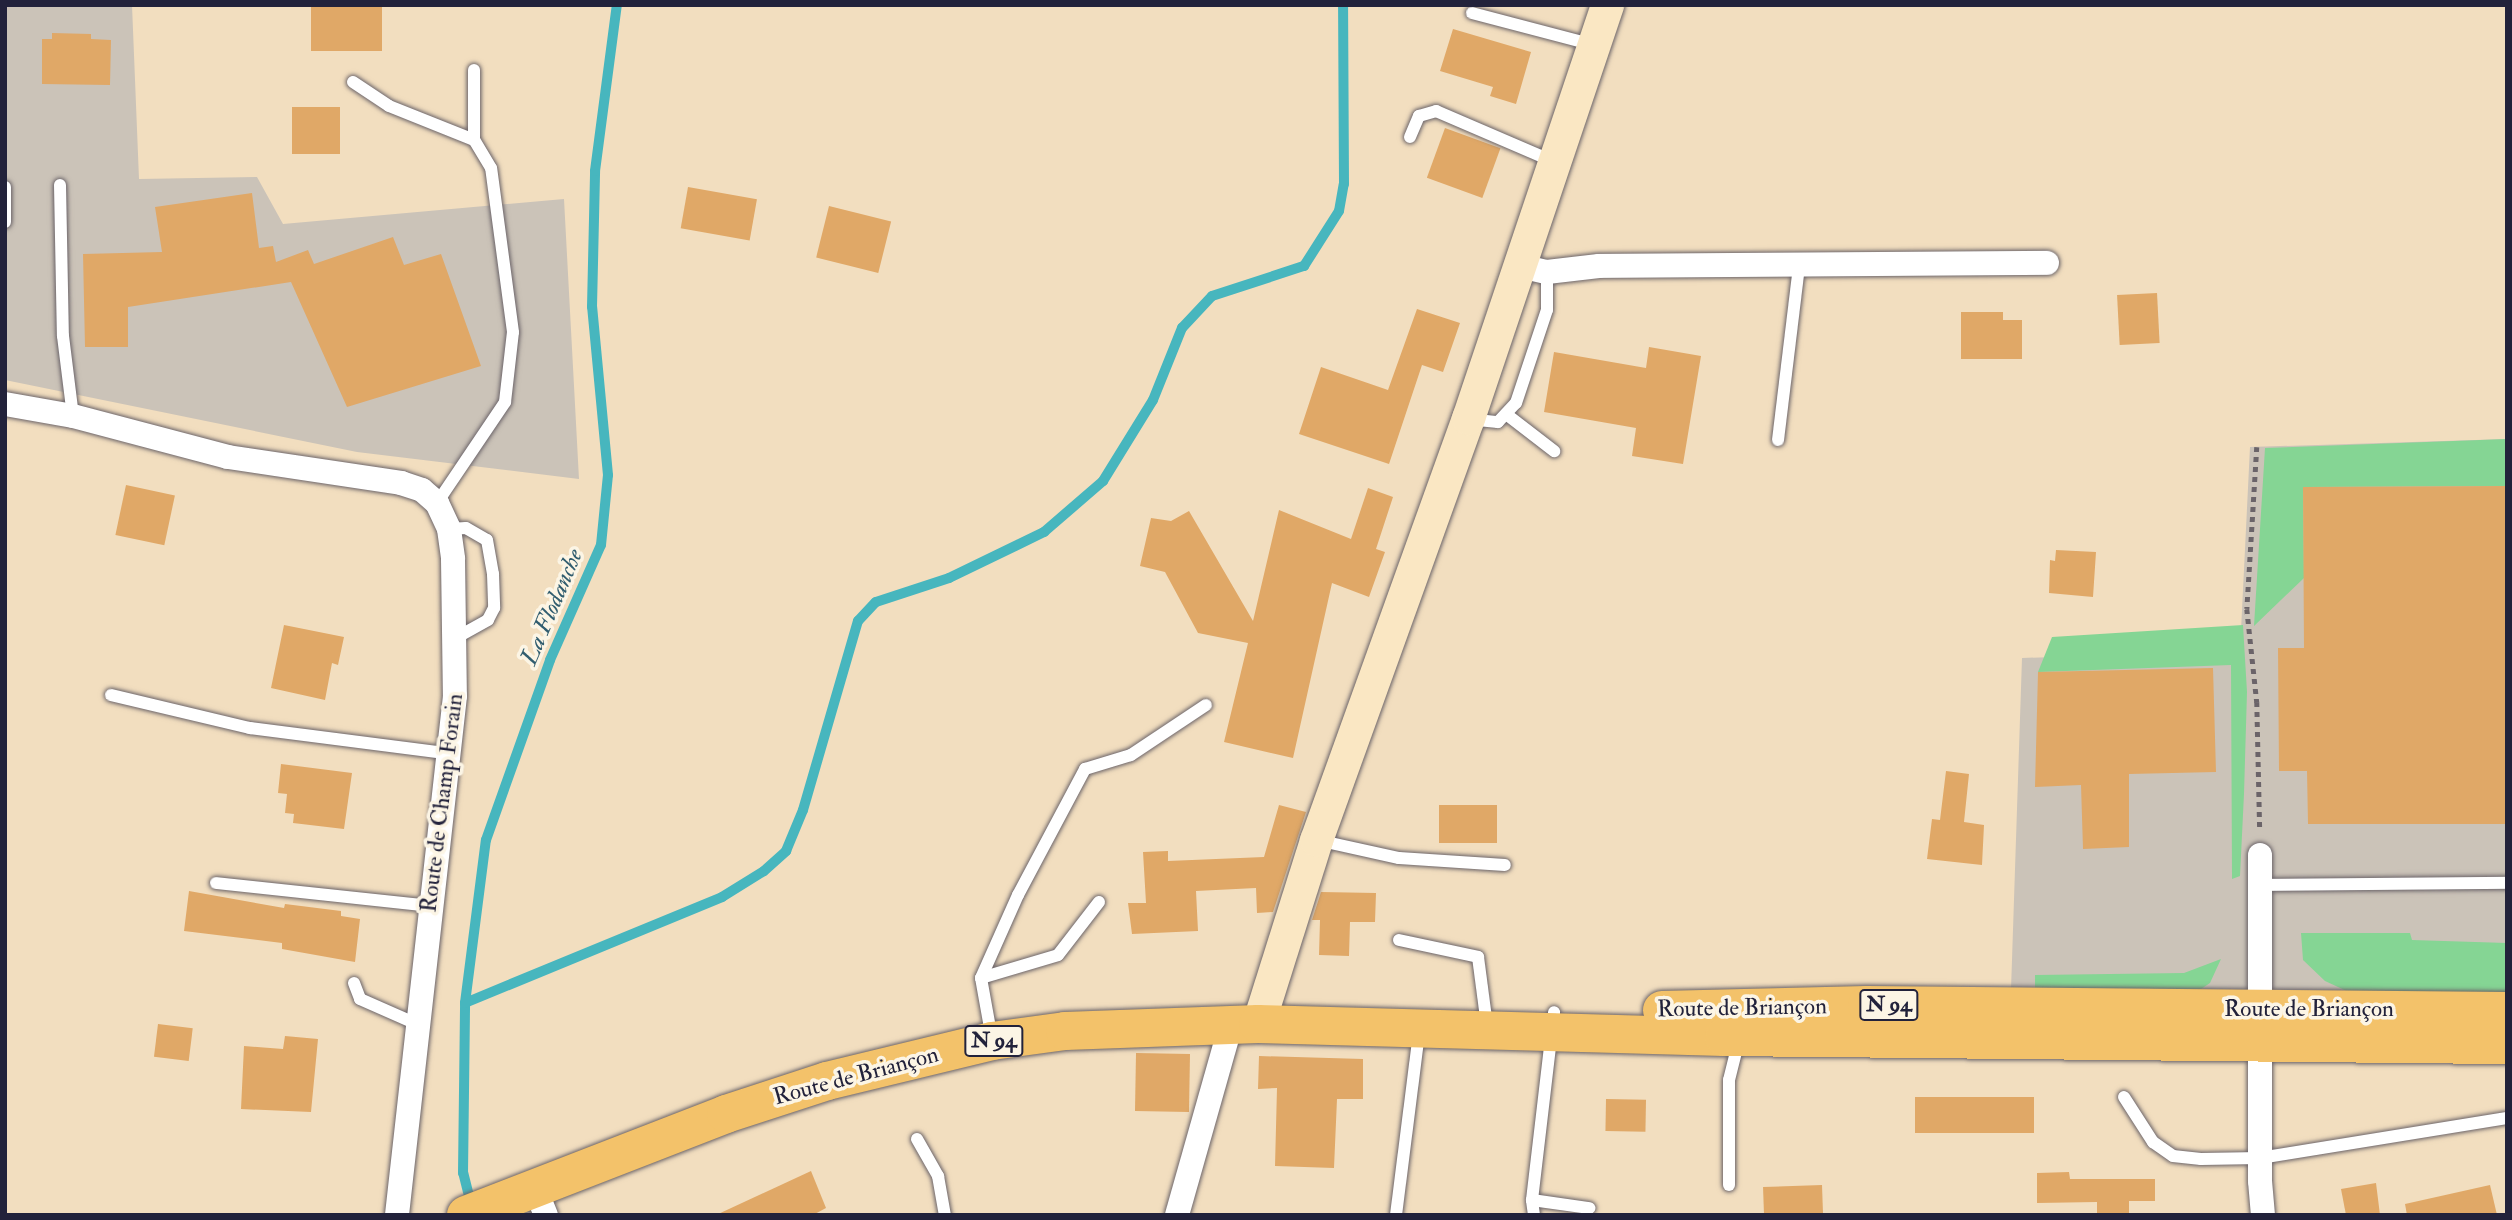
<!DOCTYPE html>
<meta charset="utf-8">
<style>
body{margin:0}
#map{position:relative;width:2512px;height:1220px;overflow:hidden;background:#f2debf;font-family:"IM FELL Double Pica",serif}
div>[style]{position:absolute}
.industrial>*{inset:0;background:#cbc3b8}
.green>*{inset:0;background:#85d594}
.stream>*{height:10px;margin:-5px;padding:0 5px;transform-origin:5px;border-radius:5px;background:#47b6be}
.building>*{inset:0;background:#e0a867;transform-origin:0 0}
.path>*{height:4.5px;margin-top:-2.25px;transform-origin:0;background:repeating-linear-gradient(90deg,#6b6469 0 5px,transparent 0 10px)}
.roads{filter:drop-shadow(0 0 2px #6b6469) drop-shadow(0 0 2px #6b6469)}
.lane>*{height:12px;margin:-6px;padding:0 6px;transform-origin:6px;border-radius:6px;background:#fff}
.street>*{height:24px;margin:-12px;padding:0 12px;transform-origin:12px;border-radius:12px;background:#fff}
.secondary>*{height:33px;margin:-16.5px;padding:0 16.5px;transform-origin:16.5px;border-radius:16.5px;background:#fae7c3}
.primary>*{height:38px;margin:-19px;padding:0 19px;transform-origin:19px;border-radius:19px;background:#f3c26a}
span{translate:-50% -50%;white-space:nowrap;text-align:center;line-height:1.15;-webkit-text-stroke:7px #fcf5e5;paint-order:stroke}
.shield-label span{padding:2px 5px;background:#fcf5e5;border:2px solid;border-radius:5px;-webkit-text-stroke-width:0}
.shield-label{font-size:21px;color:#22223b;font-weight:700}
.street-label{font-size:23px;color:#22223b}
.water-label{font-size:24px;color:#315d6f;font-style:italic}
.frame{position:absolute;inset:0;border:7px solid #22223b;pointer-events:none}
</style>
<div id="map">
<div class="industrial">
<div style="clip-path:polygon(5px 5px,132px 5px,139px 179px,257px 177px,283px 224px,564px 199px,579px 479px,357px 452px,5px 380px)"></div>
<div style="clip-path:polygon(2507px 439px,2507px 994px,2011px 990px,2022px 658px,2240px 651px,2250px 447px)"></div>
</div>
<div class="green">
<div style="clip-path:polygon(2507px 439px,2507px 486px,2303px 487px,2304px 578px,2254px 626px,2265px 448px)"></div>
<div style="clip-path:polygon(2243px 625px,2247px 692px,2244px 794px,2240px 876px,2232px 879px,2231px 665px,2038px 672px,2052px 637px)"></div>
<div style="clip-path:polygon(2301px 933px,2410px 933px,2412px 940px,2507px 943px,2507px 997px,2351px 993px,2325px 981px,2303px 960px)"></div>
<div style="clip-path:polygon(2221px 959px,2210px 983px,2195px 993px,2035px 990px,2035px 975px,2184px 973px)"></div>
</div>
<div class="stream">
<div style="left:465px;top:1003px;width:278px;rotate:-22.4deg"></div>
<div style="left:722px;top:897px;width:49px;rotate:-31.8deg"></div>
<div style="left:764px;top:871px;width:30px;rotate:-42deg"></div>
<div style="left:786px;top:851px;width:44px;rotate:-67.5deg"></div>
<div style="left:803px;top:810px;width:197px;rotate:-73.8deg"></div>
<div style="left:858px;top:621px;width:26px;rotate:-47deg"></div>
<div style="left:876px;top:602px;width:77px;rotate:-18.2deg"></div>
<div style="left:949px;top:578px;width:106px;rotate:-25.8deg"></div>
<div style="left:1044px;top:532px;width:78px;rotate:-40.8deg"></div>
<div style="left:1103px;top:481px;width:95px;rotate:-58.3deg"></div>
<div style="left:1153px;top:400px;width:78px;rotate:-68.1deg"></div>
<div style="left:1182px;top:328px;width:44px;rotate:-46.8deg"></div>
<div style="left:1212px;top:296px;width:97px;rotate:-18.1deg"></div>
<div style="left:1304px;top:266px;width:65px;rotate:-57.5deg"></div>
<div style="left:1339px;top:211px;width:27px;rotate:-80deg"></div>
<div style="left:1344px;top:184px;width:179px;rotate:-90.3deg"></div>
<div style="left:471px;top:1204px;width:32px;rotate:-104deg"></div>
<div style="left:463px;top:1173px;width:170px;rotate:-89.3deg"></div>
<div style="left:465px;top:1003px;width:164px;rotate:-82.7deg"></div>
<div style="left:486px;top:840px;width:191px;rotate:-70.4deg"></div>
<div style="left:550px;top:660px;width:126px;rotate:-66.1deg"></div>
<div style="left:601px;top:545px;width:70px;rotate:-84.3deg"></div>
<div style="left:608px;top:475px;width:169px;rotate:-95.4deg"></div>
<div style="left:592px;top:307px;width:136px;rotate:-88.7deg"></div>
<div style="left:595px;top:171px;width:167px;rotate:-82.5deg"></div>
</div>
<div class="building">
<div style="left:311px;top:5px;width:71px;height:46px"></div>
<div style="clip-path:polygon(1453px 29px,1531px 52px,1516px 104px,1490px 96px,1493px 87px,1440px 71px)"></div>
<div style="clip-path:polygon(52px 33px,91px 34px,91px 39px,111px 40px,110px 85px,42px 84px,42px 39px,52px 39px)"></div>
<div style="left:340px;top:107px;width:47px;height:48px;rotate:90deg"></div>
<div style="left:1445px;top:128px;width:59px;height:53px;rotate:20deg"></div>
<div style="left:688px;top:187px;width:70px;height:42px;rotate:10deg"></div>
<div style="clip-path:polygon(252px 193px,259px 248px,273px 246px,276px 262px,308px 250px,314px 264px,393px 237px,404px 265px,441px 254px,481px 366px,347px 407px,291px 282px,128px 307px,128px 347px,85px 347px,83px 254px,162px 252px,155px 207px)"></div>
<div style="left:829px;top:206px;width:64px;height:53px;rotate:14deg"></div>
<div style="left:2157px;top:293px;width:50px;height:40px;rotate:87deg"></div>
<div style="clip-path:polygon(1417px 309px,1460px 323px,1443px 372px,1422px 365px,1389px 464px,1299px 434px,1321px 367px,1388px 390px)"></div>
<div style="clip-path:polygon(1961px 312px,2003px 312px,2003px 320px,2022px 320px,2022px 359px,1961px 359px)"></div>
<div style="clip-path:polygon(1649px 347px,1701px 356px,1683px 464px,1632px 456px,1636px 428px,1544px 412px,1554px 352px,1646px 368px)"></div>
<div style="left:126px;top:485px;width:50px;height:51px;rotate:12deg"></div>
<div style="clip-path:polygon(2507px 486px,2507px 824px,2308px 824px,2307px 771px,2279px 771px,2278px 648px,2304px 648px,2303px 487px)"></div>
<div style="clip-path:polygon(1368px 488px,1393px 497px,1376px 549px,1385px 552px,1369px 597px,1332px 583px,1293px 758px,1224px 742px,1248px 643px,1198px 633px,1165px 572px,1140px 566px,1151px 518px,1171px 521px,1189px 511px,1253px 621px,1279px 510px,1351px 539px)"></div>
<div style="clip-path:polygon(2056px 550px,2096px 552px,2093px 597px,2049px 593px,2050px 560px,2055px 561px)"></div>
<div style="clip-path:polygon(284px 625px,344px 637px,338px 665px,332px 663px,325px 700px,271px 688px)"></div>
<div style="clip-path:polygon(2213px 668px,2216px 772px,2129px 774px,2129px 847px,2083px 849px,2081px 785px,2035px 787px,2038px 672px)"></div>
<div style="clip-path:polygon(281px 764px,352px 773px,344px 829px,293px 823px,294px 814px,285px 813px,287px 794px,278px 793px)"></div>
<div style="clip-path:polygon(1946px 771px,1969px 774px,1964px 822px,1984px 825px,1982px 865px,1927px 859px,1932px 819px,1940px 820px)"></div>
<div style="clip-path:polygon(1279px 805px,1306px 812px,1273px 912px,1257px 913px,1256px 888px,1196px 891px,1198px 931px,1132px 934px,1128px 903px,1146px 903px,1143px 852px,1168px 851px,1168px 861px,1264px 857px)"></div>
<div style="left:1439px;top:805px;width:58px;height:38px"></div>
<div style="clip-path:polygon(189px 891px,284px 908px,285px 904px,341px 911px,341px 916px,360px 919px,355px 962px,282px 949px,282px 943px,184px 931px)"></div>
<div style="clip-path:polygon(1321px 892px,1376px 893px,1375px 922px,1350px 922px,1349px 956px,1319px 955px,1320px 920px,1312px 920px)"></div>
<div style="left:158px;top:1024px;width:35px;height:33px;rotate:7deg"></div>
<div style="clip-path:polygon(285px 1036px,318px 1039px,311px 1112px,241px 1109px,244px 1046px,283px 1049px)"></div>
<div style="left:1190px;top:1054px;width:58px;height:54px;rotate:91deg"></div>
<div style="clip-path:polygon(1259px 1056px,1363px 1059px,1363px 1099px,1337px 1099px,1334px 1168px,1275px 1166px,1277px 1088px,1258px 1089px)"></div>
<div style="left:2034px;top:1097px;width:36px;height:119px;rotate:90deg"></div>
<div style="left:1606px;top:1099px;width:40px;height:32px;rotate:1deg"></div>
<div style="clip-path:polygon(811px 1171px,826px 1208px,813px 1215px,716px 1215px)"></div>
<div style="clip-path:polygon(2069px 1172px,2070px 1179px,2155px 1179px,2155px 1201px,2129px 1201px,2129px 1215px,2097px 1215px,2097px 1202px,2037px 1203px,2037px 1173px)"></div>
<div style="clip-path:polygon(2376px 1183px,2380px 1215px,2346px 1215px,2341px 1189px)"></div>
<div style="left:1822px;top:1185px;width:30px;height:59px;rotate:88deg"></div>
<div style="clip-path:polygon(2490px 1185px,2497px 1215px,2407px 1215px,2405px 1204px)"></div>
</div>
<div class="path">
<div style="left:2257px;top:447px;width:162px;rotate:93.5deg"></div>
<div style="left:2247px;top:609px;width:94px;rotate:83.9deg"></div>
<div style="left:2257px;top:702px;width:128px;rotate:88.7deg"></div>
</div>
<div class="roads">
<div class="lane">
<div style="left:1472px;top:13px;width:126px;rotate:14.7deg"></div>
<div style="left:353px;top:82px;width:43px;rotate:33.7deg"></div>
<div style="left:389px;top:106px;width:92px;rotate:21.8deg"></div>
<div style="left:1410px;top:137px;width:23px;rotate:-67deg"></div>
<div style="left:1419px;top:116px;width:18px;rotate:-16deg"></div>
<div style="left:1436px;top:111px;width:126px;rotate:23.3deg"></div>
<div style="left:60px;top:185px;width:151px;rotate:88.9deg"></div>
<div style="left:63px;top:336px;width:81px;rotate:82.9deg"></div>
<div style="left:5px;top:187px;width:35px;rotate:90deg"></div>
<div style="left:1506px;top:414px;width:61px;rotate:37.6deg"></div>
<div style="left:1468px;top:419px;width:30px;rotate:6deg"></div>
<div style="left:1498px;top:422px;width:26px;rotate:-47deg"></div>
<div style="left:1516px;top:403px;width:98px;rotate:-71.6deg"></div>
<div style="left:1547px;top:310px;width:38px;rotate:-90deg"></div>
<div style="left:1778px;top:440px;width:175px;rotate:-83.1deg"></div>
<div style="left:437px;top:503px;width:122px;rotate:-56deg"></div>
<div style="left:505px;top:402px;width:70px;rotate:-83.5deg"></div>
<div style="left:513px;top:332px;width:165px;rotate:-97.6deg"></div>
<div style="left:491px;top:168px;width:33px;rotate:-121deg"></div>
<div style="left:474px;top:140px;width:70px;rotate:-90deg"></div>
<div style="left:449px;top:529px;width:17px;rotate:-3deg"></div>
<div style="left:466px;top:528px;width:24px;rotate:30deg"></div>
<div style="left:487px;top:540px;width:35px;rotate:80deg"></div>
<div style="left:493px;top:574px;width:34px;rotate:88deg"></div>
<div style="left:494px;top:608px;width:13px;rotate:117deg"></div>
<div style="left:488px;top:620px;width:37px;rotate:151deg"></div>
<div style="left:111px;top:695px;width:143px;rotate:13.4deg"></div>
<div style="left:250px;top:728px;width:204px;rotate:7.3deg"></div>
<div style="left:1317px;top:840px;width:84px;rotate:12.4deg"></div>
<div style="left:1399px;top:858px;width:106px;rotate:3.8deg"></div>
<div style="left:216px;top:883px;width:215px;rotate:6.1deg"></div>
<div style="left:2260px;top:885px;width:247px;rotate:-0.5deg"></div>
<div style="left:1399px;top:940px;width:81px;rotate:12.1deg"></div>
<div style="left:1478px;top:957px;width:69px;rotate:82.5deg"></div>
<div style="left:981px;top:978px;width:80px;rotate:-16.6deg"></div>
<div style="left:1058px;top:955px;width:67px;rotate:-52.3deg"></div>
<div style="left:354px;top:983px;width:17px;rotate:69deg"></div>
<div style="left:360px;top:999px;width:62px;rotate:23.7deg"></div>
<div style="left:992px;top:1039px;width:62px;rotate:-100.2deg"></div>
<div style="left:981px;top:978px;width:91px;rotate:-66deg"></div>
<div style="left:1018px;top:895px;width:143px;rotate:-62deg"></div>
<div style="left:1085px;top:769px;width:48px;rotate:-16.9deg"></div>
<div style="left:1131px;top:755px;width:90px;rotate:-33.7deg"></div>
<div style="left:2124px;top:1097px;width:54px;rotate:57.2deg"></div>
<div style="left:2153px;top:1142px;width:24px;rotate:35deg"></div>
<div style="left:2173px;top:1156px;width:28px;rotate:6deg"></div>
<div style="left:2201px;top:1159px;width:59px;rotate:-1deg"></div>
<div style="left:2260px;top:1158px;width:250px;rotate:-9.2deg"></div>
<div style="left:917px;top:1139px;width:43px;rotate:60.4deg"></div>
<div style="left:938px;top:1176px;width:40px;rotate:80deg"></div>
<div style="left:1729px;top:1185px;width:105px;rotate:-90deg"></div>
<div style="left:1729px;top:1080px;width:41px;rotate:-76deg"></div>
<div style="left:1532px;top:1200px;width:58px;rotate:8deg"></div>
<div style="left:1396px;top:1215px;width:183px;rotate:-82.8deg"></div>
<div style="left:1534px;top:1215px;width:15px;rotate:-98deg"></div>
<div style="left:1532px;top:1200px;width:189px;rotate:-83.3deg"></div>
</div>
<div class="street">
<div style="left:1520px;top:266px;width:28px;rotate:13deg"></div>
<div style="left:1547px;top:272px;width:52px;rotate:-6.6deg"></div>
<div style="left:1599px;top:266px;width:448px;rotate:-0.4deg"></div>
<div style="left:5px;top:404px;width:69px;rotate:10deg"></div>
<div style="left:73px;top:416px;width:160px;rotate:14.8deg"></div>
<div style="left:228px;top:457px;width:175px;rotate:8.5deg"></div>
<div style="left:401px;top:483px;width:22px;rotate:18deg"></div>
<div style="left:422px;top:490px;width:20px;rotate:41deg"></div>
<div style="left:437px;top:503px;width:29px;rotate:65deg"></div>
<div style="left:449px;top:529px;width:30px;rotate:82deg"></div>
<div style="left:453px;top:559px;width:137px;rotate:89.2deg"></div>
<div style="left:455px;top:696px;width:522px;rotate:96.38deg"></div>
<div style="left:2260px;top:855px;width:326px;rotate:90deg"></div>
<div style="left:2260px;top:1181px;width:34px;rotate:85deg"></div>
<div style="left:535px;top:1188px;width:29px;rotate:68deg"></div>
<div style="left:1177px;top:1215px;width:198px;rotate:-74.2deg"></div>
</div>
<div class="secondary">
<div style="left:1258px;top:1024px;width:193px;rotate:-72.5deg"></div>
<div style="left:1316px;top:840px;width:449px;rotate:-70.2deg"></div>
<div style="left:1468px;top:418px;width:436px;rotate:-71.4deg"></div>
</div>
<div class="primary">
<div style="left:1662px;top:1010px;width:205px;rotate:-1.4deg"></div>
<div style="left:1867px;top:1005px;width:640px;rotate:0.54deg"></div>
<div style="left:466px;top:1215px;width:279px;rotate:-21.2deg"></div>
<div style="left:726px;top:1114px;width:106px;rotate:-18.1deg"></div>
<div style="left:827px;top:1081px;width:170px;rotate:-13.6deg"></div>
<div style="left:992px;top:1041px;width:74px;rotate:-7.8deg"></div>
<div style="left:1065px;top:1031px;width:193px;rotate:-2.1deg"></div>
<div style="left:1258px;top:1024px;width:466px;rotate:1.6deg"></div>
<div style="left:1724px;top:1037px;width:783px;rotate:0.59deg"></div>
</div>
</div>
<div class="shield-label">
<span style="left:1889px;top:1005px">N 94</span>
<span style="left:994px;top:1041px">N 94</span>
</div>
<div class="street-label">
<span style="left:442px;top:803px;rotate:-83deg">Route de Champ Forain</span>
<span style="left:1742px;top:1008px;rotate:-1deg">Route de Briançon</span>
<span style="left:2309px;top:1009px">Route de Briançon</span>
<span style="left:856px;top:1076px;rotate:-15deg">Route de Briançon</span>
</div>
<div class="water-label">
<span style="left:552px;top:607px;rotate:-67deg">La Flodanche</span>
</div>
<div class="frame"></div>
</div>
